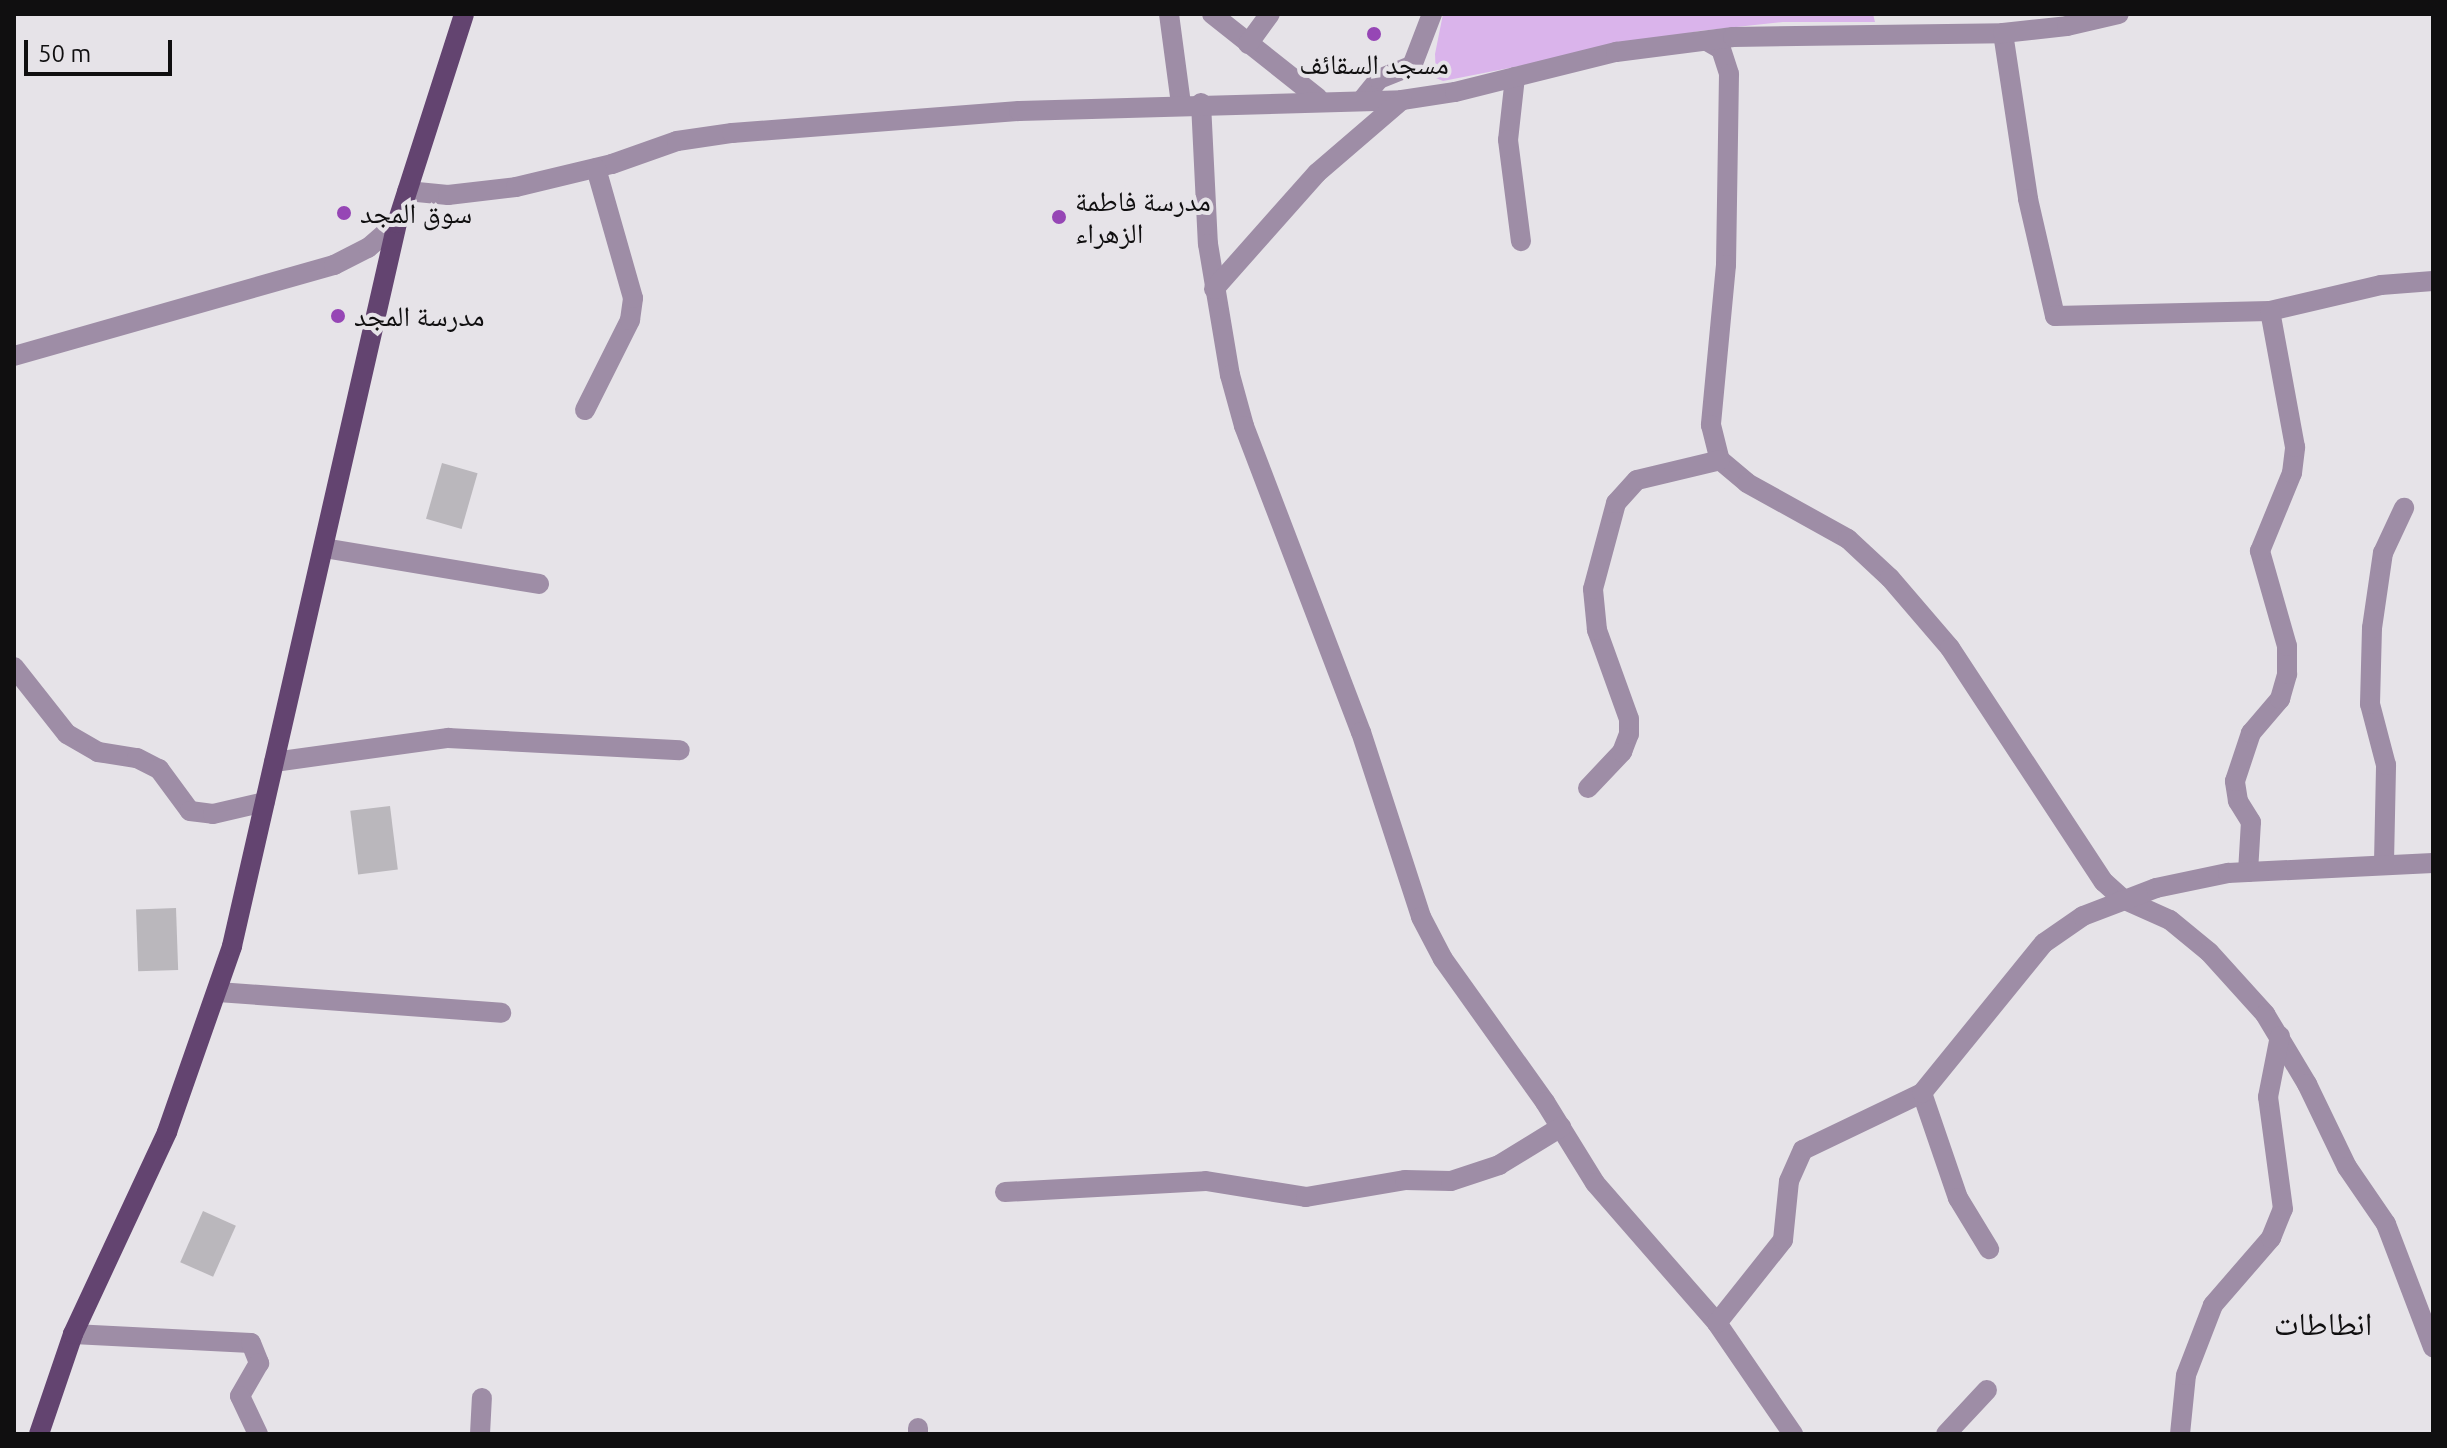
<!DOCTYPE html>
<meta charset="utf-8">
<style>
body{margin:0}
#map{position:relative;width:2447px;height:1448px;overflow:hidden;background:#e6e3e8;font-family:Ubuntu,"Noto Naskh Arabic",sans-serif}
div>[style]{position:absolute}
.green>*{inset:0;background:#dab4eb}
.building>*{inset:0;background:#bab7bc;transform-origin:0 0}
.minor>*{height:20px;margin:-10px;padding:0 10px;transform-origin:10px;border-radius:10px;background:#9e8da6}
.major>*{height:20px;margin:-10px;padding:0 10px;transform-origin:10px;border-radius:10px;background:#634470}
.dots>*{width:22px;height:22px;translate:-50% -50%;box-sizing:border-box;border:4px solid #e6e3e8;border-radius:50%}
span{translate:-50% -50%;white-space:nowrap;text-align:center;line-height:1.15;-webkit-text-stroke:8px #e6e3e8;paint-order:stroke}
.poi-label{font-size:28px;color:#100f10}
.left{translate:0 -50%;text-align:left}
.quarter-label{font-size:32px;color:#100f10}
.frame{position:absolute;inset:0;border:16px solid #100f10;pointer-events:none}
.scale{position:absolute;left:24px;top:40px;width:148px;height:36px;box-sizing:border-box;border:4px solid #100f10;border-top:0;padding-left:10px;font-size:24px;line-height:28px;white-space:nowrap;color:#100f10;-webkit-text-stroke:6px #e6e3e8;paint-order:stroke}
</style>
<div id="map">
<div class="green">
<div style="clip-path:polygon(1443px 14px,1873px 14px,1875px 22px,1783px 22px,1699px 31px,1443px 81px,1436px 78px,1435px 54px)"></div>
</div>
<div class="building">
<div style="left:442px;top:463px;width:37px;height:58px;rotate:16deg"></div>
<div style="left:390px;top:806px;width:64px;height:40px;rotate:83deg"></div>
<div style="left:176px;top:908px;width:62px;height:40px;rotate:88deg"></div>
<div style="left:203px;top:1211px;width:36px;height:56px;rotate:24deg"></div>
</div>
<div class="minor">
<div style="left:1169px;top:14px;width:91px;rotate:82.4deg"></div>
<div style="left:1212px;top:14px;width:135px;rotate:38.4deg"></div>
<div style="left:2003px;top:33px;width:168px;rotate:81.4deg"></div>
<div style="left:2028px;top:199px;width:120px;rotate:77deg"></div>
<div style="left:2055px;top:316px;width:215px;rotate:-1.3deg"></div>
<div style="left:2270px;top:311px;width:114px;rotate:-13.2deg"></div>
<div style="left:2381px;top:285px;width:52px;rotate:-4.4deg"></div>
<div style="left:1707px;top:41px;width:16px;rotate:30deg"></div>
<div style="left:1721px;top:49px;width:26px;rotate:72deg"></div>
<div style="left:1729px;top:74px;width:191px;rotate:90.9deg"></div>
<div style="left:1726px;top:265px;width:161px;rotate:95.4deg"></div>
<div style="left:1711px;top:425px;width:36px;rotate:76deg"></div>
<div style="left:1720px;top:460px;width:35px;rotate:40deg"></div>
<div style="left:1747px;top:483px;width:115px;rotate:29deg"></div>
<div style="left:1848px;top:539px;width:57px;rotate:42.9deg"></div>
<div style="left:1890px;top:578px;width:92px;rotate:49.4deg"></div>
<div style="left:1950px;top:648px;width:280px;rotate:56.7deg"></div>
<div style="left:2104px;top:882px;width:25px;rotate:42deg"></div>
<div style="left:2123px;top:899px;width:51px;rotate:24.1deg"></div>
<div style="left:2170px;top:920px;width:50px;rotate:39.4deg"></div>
<div style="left:2209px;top:952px;width:84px;rotate:47.9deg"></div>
<div style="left:2265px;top:1014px;width:82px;rotate:59deg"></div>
<div style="left:2307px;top:1084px;width:92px;rotate:64.3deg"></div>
<div style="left:2347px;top:1167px;width:69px;rotate:55.6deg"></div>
<div style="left:2386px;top:1224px;width:132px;rotate:69.1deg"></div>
<div style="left:1248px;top:44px;width:37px;rotate:-54deg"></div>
<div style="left:1515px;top:77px;width:63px;rotate:96.3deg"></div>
<div style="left:1508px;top:140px;width:102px;rotate:82.7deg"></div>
<div style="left:1362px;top:100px;width:27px;rotate:-51deg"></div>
<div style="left:1379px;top:79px;width:35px;rotate:-22deg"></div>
<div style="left:1412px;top:66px;width:56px;rotate:-69deg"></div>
<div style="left:1201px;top:103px;width:141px;rotate:87.2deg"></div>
<div style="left:1208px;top:244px;width:133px;rotate:80.5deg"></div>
<div style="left:1230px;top:375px;width:53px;rotate:74.6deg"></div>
<div style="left:1244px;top:426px;width:328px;rotate:69.1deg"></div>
<div style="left:1361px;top:732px;width:194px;rotate:72deg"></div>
<div style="left:1421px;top:917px;width:47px;rotate:62.4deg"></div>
<div style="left:1443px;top:959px;width:176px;rotate:54.5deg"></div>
<div style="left:1545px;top:1102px;width:95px;rotate:58.3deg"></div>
<div style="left:1595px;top:1183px;width:186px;rotate:48.9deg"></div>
<div style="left:1717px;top:1323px;width:135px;rotate:55.6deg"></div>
<div style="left:407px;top:191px;width:41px;rotate:5.6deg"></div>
<div style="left:448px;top:195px;width:68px;rotate:-6.7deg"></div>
<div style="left:516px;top:187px;width:99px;rotate:-13.5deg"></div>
<div style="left:612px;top:164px;width:69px;rotate:-19.5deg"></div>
<div style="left:677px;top:141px;width:56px;rotate:-8.3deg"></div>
<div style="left:732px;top:133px;width:288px;rotate:-4.4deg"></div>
<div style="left:1019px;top:111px;width:383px;rotate:-1.6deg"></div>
<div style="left:1402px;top:100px;width:54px;rotate:-8.6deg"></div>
<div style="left:1455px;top:92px;width:166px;rotate:-14deg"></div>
<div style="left:1616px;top:52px;width:118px;rotate:-7.3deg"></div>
<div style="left:1733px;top:37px;width:270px;rotate:-0.8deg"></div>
<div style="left:2003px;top:33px;width:64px;rotate:-6.2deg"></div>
<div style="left:2067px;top:26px;width:53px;rotate:-13deg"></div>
<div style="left:1214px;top:289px;width:155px;rotate:-48.4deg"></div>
<div style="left:1317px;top:173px;width:112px;rotate:-40.7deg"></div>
<div style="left:14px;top:356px;width:333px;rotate:-15.9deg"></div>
<div style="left:334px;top:265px;width:38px;rotate:-27deg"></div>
<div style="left:368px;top:248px;width:38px;rotate:-41deg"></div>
<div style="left:585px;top:410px;width:101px;rotate:-63.4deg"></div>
<div style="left:630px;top:320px;width:22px;rotate:-82deg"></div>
<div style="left:633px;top:298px;width:135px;rotate:-105.9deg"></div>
<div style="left:324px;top:548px;width:218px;rotate:9.5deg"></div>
<div style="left:14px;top:667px;width:85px;rotate:51.7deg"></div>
<div style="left:67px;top:734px;width:36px;rotate:30deg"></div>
<div style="left:98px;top:752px;width:39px;rotate:9deg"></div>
<div style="left:137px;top:758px;width:25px;rotate:27deg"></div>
<div style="left:159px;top:769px;width:52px;rotate:53.6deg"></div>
<div style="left:190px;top:811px;width:23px;rotate:7deg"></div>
<div style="left:213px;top:814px;width:53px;rotate:-13deg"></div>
<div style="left:274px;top:762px;width:176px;rotate:-7.9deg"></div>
<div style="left:448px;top:738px;width:232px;rotate:3deg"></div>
<div style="left:1588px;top:788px;width:50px;rotate:-46.6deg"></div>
<div style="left:1622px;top:752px;width:19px;rotate:-69deg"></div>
<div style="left:1629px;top:734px;width:15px;rotate:-90deg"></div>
<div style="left:1629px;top:719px;width:95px;rotate:-109.8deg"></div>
<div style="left:1597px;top:630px;width:41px;rotate:-95.6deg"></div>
<div style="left:1593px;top:589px;width:89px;rotate:-75deg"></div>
<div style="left:1616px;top:503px;width:31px;rotate:-48deg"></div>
<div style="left:1637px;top:480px;width:85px;rotate:-13.5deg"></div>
<div style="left:2384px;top:863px;width:98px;rotate:-88.8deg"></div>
<div style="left:2386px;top:765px;width:63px;rotate:-104.7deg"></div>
<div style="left:2370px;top:704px;width:76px;rotate:-88.5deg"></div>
<div style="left:2372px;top:628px;width:76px;rotate:-81.7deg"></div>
<div style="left:2383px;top:553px;width:50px;rotate:-65deg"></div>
<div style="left:2248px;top:872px;width:50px;rotate:-86.6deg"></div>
<div style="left:2251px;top:822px;width:25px;rotate:-122deg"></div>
<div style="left:2238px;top:801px;width:20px;rotate:-99deg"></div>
<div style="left:2235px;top:781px;width:51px;rotate:-71.6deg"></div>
<div style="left:2251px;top:733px;width:45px;rotate:-49.5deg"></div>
<div style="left:2280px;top:699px;width:26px;rotate:-74deg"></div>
<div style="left:2287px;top:674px;width:28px;rotate:-90deg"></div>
<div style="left:2287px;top:646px;width:99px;rotate:-105.9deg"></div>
<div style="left:2260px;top:551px;width:84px;rotate:-67.7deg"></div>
<div style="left:2292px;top:473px;width:26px;rotate:-83deg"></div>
<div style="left:2295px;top:447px;width:138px;rotate:-100.4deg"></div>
<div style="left:218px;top:992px;width:284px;rotate:4.2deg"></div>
<div style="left:1922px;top:1093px;width:111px;rotate:71.1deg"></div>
<div style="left:1958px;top:1198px;width:60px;rotate:58.7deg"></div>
<div style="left:1005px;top:1192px;width:201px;rotate:-3.1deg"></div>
<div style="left:1206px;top:1181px;width:101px;rotate:9.1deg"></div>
<div style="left:1306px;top:1197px;width:100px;rotate:-9.7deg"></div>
<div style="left:1405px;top:1180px;width:46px;rotate:1.2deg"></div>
<div style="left:1451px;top:1181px;width:51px;rotate:-18.4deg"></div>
<div style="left:1499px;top:1165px;width:73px;rotate:-31.5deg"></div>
<div style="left:1717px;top:1323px;width:106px;rotate:-51.5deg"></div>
<div style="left:1783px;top:1240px;width:59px;rotate:-84.2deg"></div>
<div style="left:1789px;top:1181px;width:34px;rotate:-66deg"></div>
<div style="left:1803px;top:1150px;width:132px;rotate:-25.6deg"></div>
<div style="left:1922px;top:1093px;width:193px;rotate:-50.9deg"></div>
<div style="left:2044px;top:943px;width:47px;rotate:-34.7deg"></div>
<div style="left:2083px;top:916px;width:78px;rotate:-21deg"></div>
<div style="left:2156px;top:888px;width:74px;rotate:-11.8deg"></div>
<div style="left:2228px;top:873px;width:205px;rotate:-2.8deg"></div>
<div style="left:73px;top:1334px;width:178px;rotate:2.9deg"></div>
<div style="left:251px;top:1343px;width:22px;rotate:68deg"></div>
<div style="left:259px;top:1363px;width:38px;rotate:120deg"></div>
<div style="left:240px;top:1396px;width:42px;rotate:64.7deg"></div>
<div style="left:480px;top:1434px;width:36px;rotate:-87deg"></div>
<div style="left:918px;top:1434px;width:6px;rotate:-90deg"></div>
<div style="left:1946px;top:1434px;width:60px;rotate:-47deg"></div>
<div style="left:2180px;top:1434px;width:59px;rotate:-84.2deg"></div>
<div style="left:2186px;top:1375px;width:75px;rotate:-68.9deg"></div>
<div style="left:2213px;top:1305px;width:89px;rotate:-49.1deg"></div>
<div style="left:2271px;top:1238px;width:31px;rotate:-68deg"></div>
<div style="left:2283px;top:1209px;width:113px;rotate:-97.6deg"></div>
<div style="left:2268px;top:1097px;width:62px;rotate:-78.9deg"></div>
</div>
<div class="major">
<div style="left:39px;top:1434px;width:106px;rotate:-71.2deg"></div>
<div style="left:73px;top:1334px;width:223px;rotate:-65deg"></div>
<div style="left:167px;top:1132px;width:197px;rotate:-70.7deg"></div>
<div style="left:232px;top:946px;width:742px;rotate:-77.14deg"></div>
<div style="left:397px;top:223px;width:219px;rotate:-72.2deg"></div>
</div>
<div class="dots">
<div style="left:1374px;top:34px;background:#9646b5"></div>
<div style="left:344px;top:213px;background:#9646b5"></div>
<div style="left:1059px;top:217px;background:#9646b5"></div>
<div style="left:338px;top:316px;background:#9646b5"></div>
</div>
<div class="poi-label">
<span style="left:1374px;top:64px">مسجد السقائف</span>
<span class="left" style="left:1075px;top:217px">مدرسة فاطمة<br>الزهراء</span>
<span class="left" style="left:360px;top:213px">سوق المجد</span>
<span class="left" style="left:354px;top:316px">مدرسة المجد</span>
</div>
<div class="quarter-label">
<span style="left:2323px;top:1323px">انطاطات</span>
</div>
<div class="frame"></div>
<div class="scale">50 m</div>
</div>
